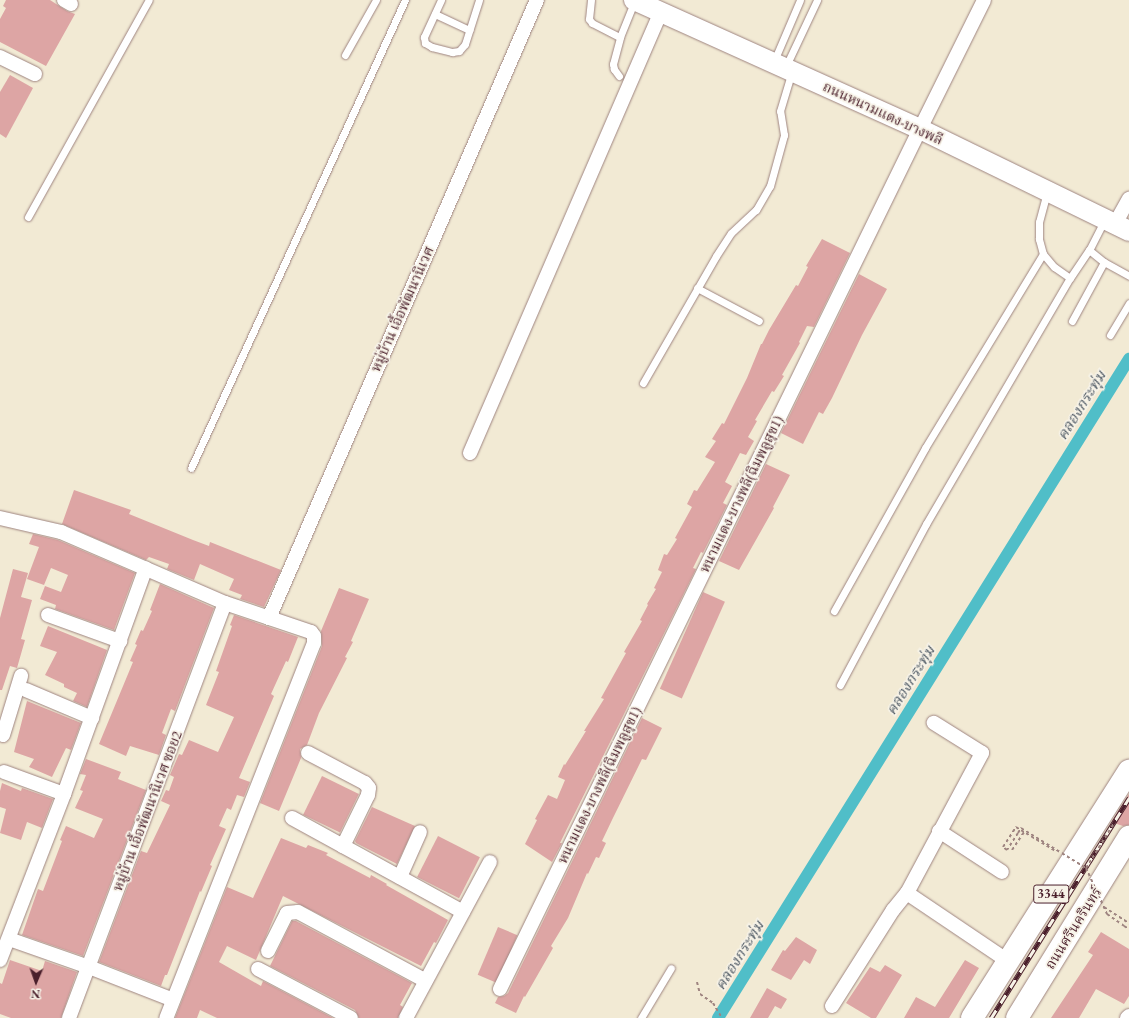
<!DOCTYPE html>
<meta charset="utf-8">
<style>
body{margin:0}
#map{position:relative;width:1129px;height:1018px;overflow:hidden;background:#f2ead4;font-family:"EB Garamond","Noto Serif Thai",serif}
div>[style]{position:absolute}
.canal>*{height:12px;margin:-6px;padding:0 6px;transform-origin:6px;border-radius:6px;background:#50bec8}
.building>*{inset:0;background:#dda5a4;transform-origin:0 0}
.path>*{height:2px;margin-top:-1px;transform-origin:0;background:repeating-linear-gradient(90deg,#9e8480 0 3px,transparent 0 6px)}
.roads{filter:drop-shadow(0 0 1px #9e8480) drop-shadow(0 0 1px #9e8480)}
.service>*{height:7px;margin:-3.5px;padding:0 3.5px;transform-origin:3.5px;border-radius:3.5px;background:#fff}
.minor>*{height:14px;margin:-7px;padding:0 7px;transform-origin:7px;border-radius:7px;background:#fff}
.secondary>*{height:20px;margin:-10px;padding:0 10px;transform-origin:10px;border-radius:10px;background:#fff}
.primary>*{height:22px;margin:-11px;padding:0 11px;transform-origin:11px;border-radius:11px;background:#fff}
.rail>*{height:4.5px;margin-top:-2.25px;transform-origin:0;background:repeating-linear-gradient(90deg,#f7f3e8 0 9px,#4a1f2b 0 18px);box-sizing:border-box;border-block:1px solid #4a1f2b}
.path-bridge>*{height:2px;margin-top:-1px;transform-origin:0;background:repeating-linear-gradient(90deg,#9e8480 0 3px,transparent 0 6px)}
span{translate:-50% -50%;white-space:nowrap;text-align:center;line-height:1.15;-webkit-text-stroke:3.5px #f7f3e8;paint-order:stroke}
.shield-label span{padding:1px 3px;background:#f7f3e8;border:1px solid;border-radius:3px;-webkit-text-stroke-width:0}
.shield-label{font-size:13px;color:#4a1f2b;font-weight:700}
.street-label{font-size:14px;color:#4a1f2b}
.water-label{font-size:15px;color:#4c5762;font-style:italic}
.north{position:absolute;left:16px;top:962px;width:40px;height:40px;-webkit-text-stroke:3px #f7f3e8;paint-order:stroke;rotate:182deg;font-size:11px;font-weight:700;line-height:16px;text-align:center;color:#4a1f2b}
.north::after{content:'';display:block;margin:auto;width:14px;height:18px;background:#4a1f2b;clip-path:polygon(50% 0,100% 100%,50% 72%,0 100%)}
</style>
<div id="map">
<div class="canal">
<div style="left:718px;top:1018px;width:777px;rotate:-58.05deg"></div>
</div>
<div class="building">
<div style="clip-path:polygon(6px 0,50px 0,67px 11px,75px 14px,46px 66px,0 42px,0 19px,6px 8px,3px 6px)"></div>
<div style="clip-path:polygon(10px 75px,33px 88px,6px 138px,0 134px,0 92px)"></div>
<div style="clip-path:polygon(822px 239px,850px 253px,814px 327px,807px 326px,799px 342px,800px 343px,782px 375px,784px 376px,774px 392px,772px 391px,755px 420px,757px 421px,748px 437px,754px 441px,746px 455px,740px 453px,725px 482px,732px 486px,723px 503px,727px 505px,703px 553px,701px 552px,693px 568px,696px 569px,560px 843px,562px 843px,552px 862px,525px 844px,537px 820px,535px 819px,548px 795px,557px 799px,565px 780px,558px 777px,564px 764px,565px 765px,586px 731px,584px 731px,604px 699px,601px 698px,626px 653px,624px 652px,642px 621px,640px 620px,648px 605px,647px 604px,656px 589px,654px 588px,662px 572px,658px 570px,664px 554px,667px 555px,677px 539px,675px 538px,692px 507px,687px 504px,694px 490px,697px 491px,715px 462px,705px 457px,716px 441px,712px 439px,722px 423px,724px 424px,747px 378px,761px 344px,762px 344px,769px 330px,796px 285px,798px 286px,808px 267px,806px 266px)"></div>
<div style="clip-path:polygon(859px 274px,887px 289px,862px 335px,832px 398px,823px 414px,819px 412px,803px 444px,781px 433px)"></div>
<div style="clip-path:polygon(766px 464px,790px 475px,773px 507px,774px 508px,739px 570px,719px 561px)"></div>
<div style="clip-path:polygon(74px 490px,131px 510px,129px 514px,193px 540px,209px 546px,210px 542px,281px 570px,264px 607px,240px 599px,242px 595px,229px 590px,234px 579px,200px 564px,194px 580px,167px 569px,169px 564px,149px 557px,146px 560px,62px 524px)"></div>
<div style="clip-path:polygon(33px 534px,58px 540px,135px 573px,114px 630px,55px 609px,56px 605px,40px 599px,45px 586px,61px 592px,68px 575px,51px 568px,44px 585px,27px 579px,39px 547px,29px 544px)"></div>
<div style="clip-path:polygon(13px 569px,28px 573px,21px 597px,32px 600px,21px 639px,25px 640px,17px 668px,10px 666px,2px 690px,0 690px,0 618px)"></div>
<div style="clip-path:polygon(160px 584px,214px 608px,175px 711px,171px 709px,162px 733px,166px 735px,159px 755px,130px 746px,126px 756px,99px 744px,133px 662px,130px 661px,137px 645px,135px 644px,141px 630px,143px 631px,152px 611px,150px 610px)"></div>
<div style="clip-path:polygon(339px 588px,369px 599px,351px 641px,353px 642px,345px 657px,347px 658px,319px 713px,307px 745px,300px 749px,301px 758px,279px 811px,260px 803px,322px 646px,321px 631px)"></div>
<div style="left:703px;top:592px;width:24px;height:106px;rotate:24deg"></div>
<div style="clip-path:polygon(234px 615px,298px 637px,288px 662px,286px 661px,271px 694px,274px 696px,239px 778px,250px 782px,244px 797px,237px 795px,231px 810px,227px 808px,219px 826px,226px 829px,210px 865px,212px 866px,201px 892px,200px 891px,167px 975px,165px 975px,161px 986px,99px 962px,141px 851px,147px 853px,170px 805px,161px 801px,166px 790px,169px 791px,174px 777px,170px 775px,179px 754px,182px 755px,189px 740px,218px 752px,234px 717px,206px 705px,219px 672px,216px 671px,232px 626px,230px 625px)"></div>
<div style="clip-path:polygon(48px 626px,107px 650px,87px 707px,73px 701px,77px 693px,64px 687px,64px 684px,45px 675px,57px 652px,40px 646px)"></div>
<div style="clip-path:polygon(27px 701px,81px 723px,71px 750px,66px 748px,52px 777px,29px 767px,34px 759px,14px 752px)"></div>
<div style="clip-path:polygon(642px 718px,662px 728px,646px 760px,642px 759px,612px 820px,602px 841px,606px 843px,599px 858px,596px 857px,588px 874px,587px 873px,568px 918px,551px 946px,553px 948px,525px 997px,524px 996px,516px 1013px,495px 1003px,498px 997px,504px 996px,508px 993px)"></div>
<div style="clip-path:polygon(86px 759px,121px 772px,118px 779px,146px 790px,83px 956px,22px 935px,38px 889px,43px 891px,62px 841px,60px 840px,66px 826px,94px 838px,103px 819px,75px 808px,83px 791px,80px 790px,86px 775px,80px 774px)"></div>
<div style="left:322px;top:776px;width:41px;height:43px;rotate:26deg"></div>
<div style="clip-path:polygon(2px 783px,21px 791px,22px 788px,53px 799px,42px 828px,27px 822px,21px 840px,0 833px,6px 809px,0 807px,0 791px)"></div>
<div style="clip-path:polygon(1129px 794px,1129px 825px,1123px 826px,1114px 823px,1112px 821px)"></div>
<div style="clip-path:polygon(372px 807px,415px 826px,397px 864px,356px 843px,355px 841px)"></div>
<div style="left:438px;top:836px;width:47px;height:46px;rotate:27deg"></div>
<div style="clip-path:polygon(281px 838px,306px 848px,308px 845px,328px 853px,326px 855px,370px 878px,371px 875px,387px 884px,386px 885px,448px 920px,436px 943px,434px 942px,421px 966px,283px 896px,256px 960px,227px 946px,219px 962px,261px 986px,263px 981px,333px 1018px,217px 1018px,200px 1010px,197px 1018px,175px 1018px,227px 887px,253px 898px)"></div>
<div style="clip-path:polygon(292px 921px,296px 921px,412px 983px,400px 1005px,403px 1007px,398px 1018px,359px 1018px,355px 1010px,270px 966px)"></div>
<div style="left:498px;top:927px;width:21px;height:52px;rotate:23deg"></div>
<div style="clip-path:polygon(1101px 932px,1129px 949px,1129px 996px,1124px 1004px,1096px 989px,1079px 1018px,1051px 1018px,1093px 955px,1088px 952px)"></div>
<div style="clip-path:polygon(796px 937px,817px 950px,810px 964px,804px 960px,791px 980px,771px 970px,783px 950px,785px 951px)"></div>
<div style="clip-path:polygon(10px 960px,42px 971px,45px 961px,77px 972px,61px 1018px,11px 1018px,0 1014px,0 983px,2px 984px)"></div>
<div style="clip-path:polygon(965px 960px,979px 968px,949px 1018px,904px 1018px,916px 997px,935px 1007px)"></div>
<div style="clip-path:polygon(885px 965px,902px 975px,876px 1018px,871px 1018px,846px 1003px,870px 967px,880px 972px)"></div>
<div style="clip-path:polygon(767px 988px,787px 999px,781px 1009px,775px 1006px,768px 1018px,750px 1018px)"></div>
</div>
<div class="path">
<div style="left:1018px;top:833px;width:20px;rotate:123deg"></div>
<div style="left:1007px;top:850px;width:5px;rotate:-143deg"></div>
<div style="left:1003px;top:847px;width:24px;rotate:-57deg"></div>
<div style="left:1016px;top:827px;width:48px;rotate:31.4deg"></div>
<div style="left:1104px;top:907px;width:30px;rotate:33deg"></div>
<div style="left:1124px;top:926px;width:6px;rotate:31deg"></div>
<div style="left:697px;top:982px;width:12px;rotate:76deg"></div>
<div style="left:700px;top:994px;width:16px;rotate:35deg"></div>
<div style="left:713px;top:1003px;width:17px;rotate:59deg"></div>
</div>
<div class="roads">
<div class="service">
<div style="left:441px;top:0;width:41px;rotate:114.7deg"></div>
<div style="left:424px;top:37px;width:6px;rotate:81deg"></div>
<div style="left:425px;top:43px;width:8px;rotate:30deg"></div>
<div style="left:432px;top:47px;width:21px;rotate:14deg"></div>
<div style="left:452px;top:52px;width:7px;rotate:-8deg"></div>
<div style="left:459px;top:51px;width:9px;rotate:-49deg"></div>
<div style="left:465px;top:44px;width:46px;rotate:-72.3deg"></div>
<div style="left:591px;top:0;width:19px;rotate:96deg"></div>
<div style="left:589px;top:19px;width:5px;rotate:53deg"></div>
<div style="left:592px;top:23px;width:31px;rotate:27deg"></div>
<div style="left:435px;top:14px;width:38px;rotate:25deg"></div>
<div style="left:345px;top:55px;width:63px;rotate:-60.6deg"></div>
<div style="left:774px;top:61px;width:66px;rotate:-66.9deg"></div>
<div style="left:786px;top:66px;width:73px;rotate:-64.8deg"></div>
<div style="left:619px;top:76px;width:9px;rotate:-126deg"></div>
<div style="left:614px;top:69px;width:5px;rotate:-101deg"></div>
<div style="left:613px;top:64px;width:28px;rotate:-75deg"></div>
<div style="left:620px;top:37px;width:38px;rotate:-68deg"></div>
<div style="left:28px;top:217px;width:248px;rotate:-60.9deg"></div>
<div style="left:1104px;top:221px;width:33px;rotate:117deg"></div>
<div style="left:1089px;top:250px;width:19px;rotate:39deg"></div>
<div style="left:1104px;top:262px;width:29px;rotate:29deg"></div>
<div style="left:1070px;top:278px;width:34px;rotate:-56deg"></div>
<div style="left:697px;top:288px;width:70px;rotate:28deg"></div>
<div style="left:1072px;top:321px;width:67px;rotate:-61.5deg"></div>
<div style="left:1110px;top:335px;width:37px;rotate:-59deg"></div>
<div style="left:643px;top:383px;width:146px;rotate:-60.1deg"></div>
<div style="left:716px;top:256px;width:27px;rotate:-57deg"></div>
<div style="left:731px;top:233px;width:34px;rotate:-43deg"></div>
<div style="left:756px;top:210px;width:28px;rotate:-60deg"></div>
<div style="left:770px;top:186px;width:53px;rotate:-74.6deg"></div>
<div style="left:784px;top:135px;width:24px;rotate:-99deg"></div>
<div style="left:780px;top:111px;width:42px;rotate:-73.3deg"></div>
<div style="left:191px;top:468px;width:515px;rotate:-65.43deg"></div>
<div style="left:834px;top:611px;width:187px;rotate:-60.8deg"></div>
<div style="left:925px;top:448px;width:227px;rotate:-58.7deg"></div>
<div style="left:840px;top:685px;width:183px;rotate:-61.9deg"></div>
<div style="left:926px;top:524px;width:285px;rotate:-59.7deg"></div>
<div style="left:1070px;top:278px;width:19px;rotate:-145deg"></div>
<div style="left:1054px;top:267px;width:17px;rotate:-130deg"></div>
<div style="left:1043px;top:254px;width:16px;rotate:-105deg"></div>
<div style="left:1039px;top:239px;width:17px;rotate:-90deg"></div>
<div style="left:1039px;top:222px;width:30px;rotate:-75deg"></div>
<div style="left:641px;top:1018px;width:58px;rotate:-59deg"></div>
</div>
<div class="minor">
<div style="left:64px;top:0;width:8px;rotate:30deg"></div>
<div style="left:0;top:57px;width:39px;rotate:26deg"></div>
<div style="left:1115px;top:224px;width:29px;rotate:-61deg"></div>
<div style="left:470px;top:453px;width:481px;rotate:-66.6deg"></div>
<div style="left:0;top:518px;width:63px;rotate:12.9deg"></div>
<div style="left:61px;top:532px;width:179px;rotate:23.4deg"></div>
<div style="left:225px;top:603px;width:91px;rotate:18.6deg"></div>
<div style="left:311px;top:632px;width:5px;rotate:53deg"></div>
<div style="left:314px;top:636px;width:7px;rotate:90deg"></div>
<div style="left:314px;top:643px;width:403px;rotate:111.5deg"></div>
<div style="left:48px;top:615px;width:77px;rotate:19.9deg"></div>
<div style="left:269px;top:618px;width:674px;rotate:-66.56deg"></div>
<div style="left:26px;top:690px;width:72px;rotate:23deg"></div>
<div style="left:3px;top:735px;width:62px;rotate:-73deg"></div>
<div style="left:308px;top:753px;width:64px;rotate:27.8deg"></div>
<div style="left:365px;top:783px;width:6px;rotate:51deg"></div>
<div style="left:369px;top:788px;width:7px;rotate:98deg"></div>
<div style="left:368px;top:795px;width:57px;rotate:116.1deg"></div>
<div style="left:4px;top:772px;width:64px;rotate:20.1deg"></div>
<div style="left:292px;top:818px;width:195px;rotate:28.8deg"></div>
<div style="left:939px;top:831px;width:75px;rotate:33.1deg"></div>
<div style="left:400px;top:877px;width:49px;rotate:-66deg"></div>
<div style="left:907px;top:893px;width:159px;rotate:-61.8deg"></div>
<div style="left:982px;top:753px;width:57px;rotate:-148deg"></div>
<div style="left:9px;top:939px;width:85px;rotate:19.3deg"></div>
<div style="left:89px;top:967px;width:90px;rotate:21.4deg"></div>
<div style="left:268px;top:951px;width:42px;rotate:-63.4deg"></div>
<div style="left:287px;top:913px;width:11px;rotate:-5deg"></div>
<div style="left:298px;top:912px;width:145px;rotate:28.3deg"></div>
<div style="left:0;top:960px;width:178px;rotate:-68.9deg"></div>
<div style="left:64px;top:794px;width:240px;rotate:-70.1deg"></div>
<div style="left:258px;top:969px;width:105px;rotate:27.8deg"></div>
<div style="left:500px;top:989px;width:957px;rotate:-63.97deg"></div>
<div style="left:920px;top:129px;width:144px;rotate:-63.6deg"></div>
<div style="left:832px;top:1006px;width:114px;rotate:-57.6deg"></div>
<div style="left:893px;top:910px;width:22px;rotate:-51deg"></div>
<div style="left:907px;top:893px;width:122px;rotate:34deg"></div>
<div style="left:69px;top:1018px;width:443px;rotate:-69.4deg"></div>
<div style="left:406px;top:1018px;width:177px;rotate:-61.7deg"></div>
<div style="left:1127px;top:1018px;width:3px;rotate:-45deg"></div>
</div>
<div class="secondary">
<div style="left:634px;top:0;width:314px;rotate:24.3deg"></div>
<div style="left:920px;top:129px;width:233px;rotate:26deg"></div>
</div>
<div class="primary">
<div style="left:972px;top:1018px;width:293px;rotate:-57.6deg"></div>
<div style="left:1017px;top:1018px;width:213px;rotate:-58.3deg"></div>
</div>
</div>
<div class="rail">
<div style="left:991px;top:1018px;width:260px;rotate:-57.9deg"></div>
</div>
<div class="path-bridge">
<div style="left:1018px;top:833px;width:6px;rotate:-59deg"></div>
<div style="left:1021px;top:828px;width:76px;rotate:31.6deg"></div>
<div style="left:1086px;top:868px;width:53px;rotate:-58.1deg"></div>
<div style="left:1012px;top:850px;width:23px;rotate:-56deg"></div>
<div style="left:1086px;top:868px;width:51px;rotate:65.5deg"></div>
<div style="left:1107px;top:914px;width:21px;rotate:35deg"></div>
</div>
<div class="shield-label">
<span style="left:1051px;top:894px">3344</span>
</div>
<div class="street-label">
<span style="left:883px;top:113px;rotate:25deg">ถนนหนามแดง-บางพลี</span>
<span style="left:402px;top:309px;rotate:-66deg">หมู่บ้าน เอื้อพัฒนานิเวศ</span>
<span style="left:741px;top:494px;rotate:-64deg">หนามแดง-บางพลี(ฉิมพลูสุข1)</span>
<span style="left:599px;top:785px;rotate:-64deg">หนามแดง-บางพลี(ฉิมพลูสุข1)</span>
<span style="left:147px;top:811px;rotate:-69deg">หมู่บ้าน เอื้อพัฒนานิเวศ ซอย2</span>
<span style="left:1073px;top:928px;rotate:-58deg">ถนนศรีนครินทร์</span>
</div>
<div class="water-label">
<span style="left:1081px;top:405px;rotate:-58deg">คลองกระทุ่ม</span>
<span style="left:910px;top:680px;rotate:-58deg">คลองกระทุ่ม</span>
<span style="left:739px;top:955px;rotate:-58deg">คลองกระทุ่ม</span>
</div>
<div class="north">N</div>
</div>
